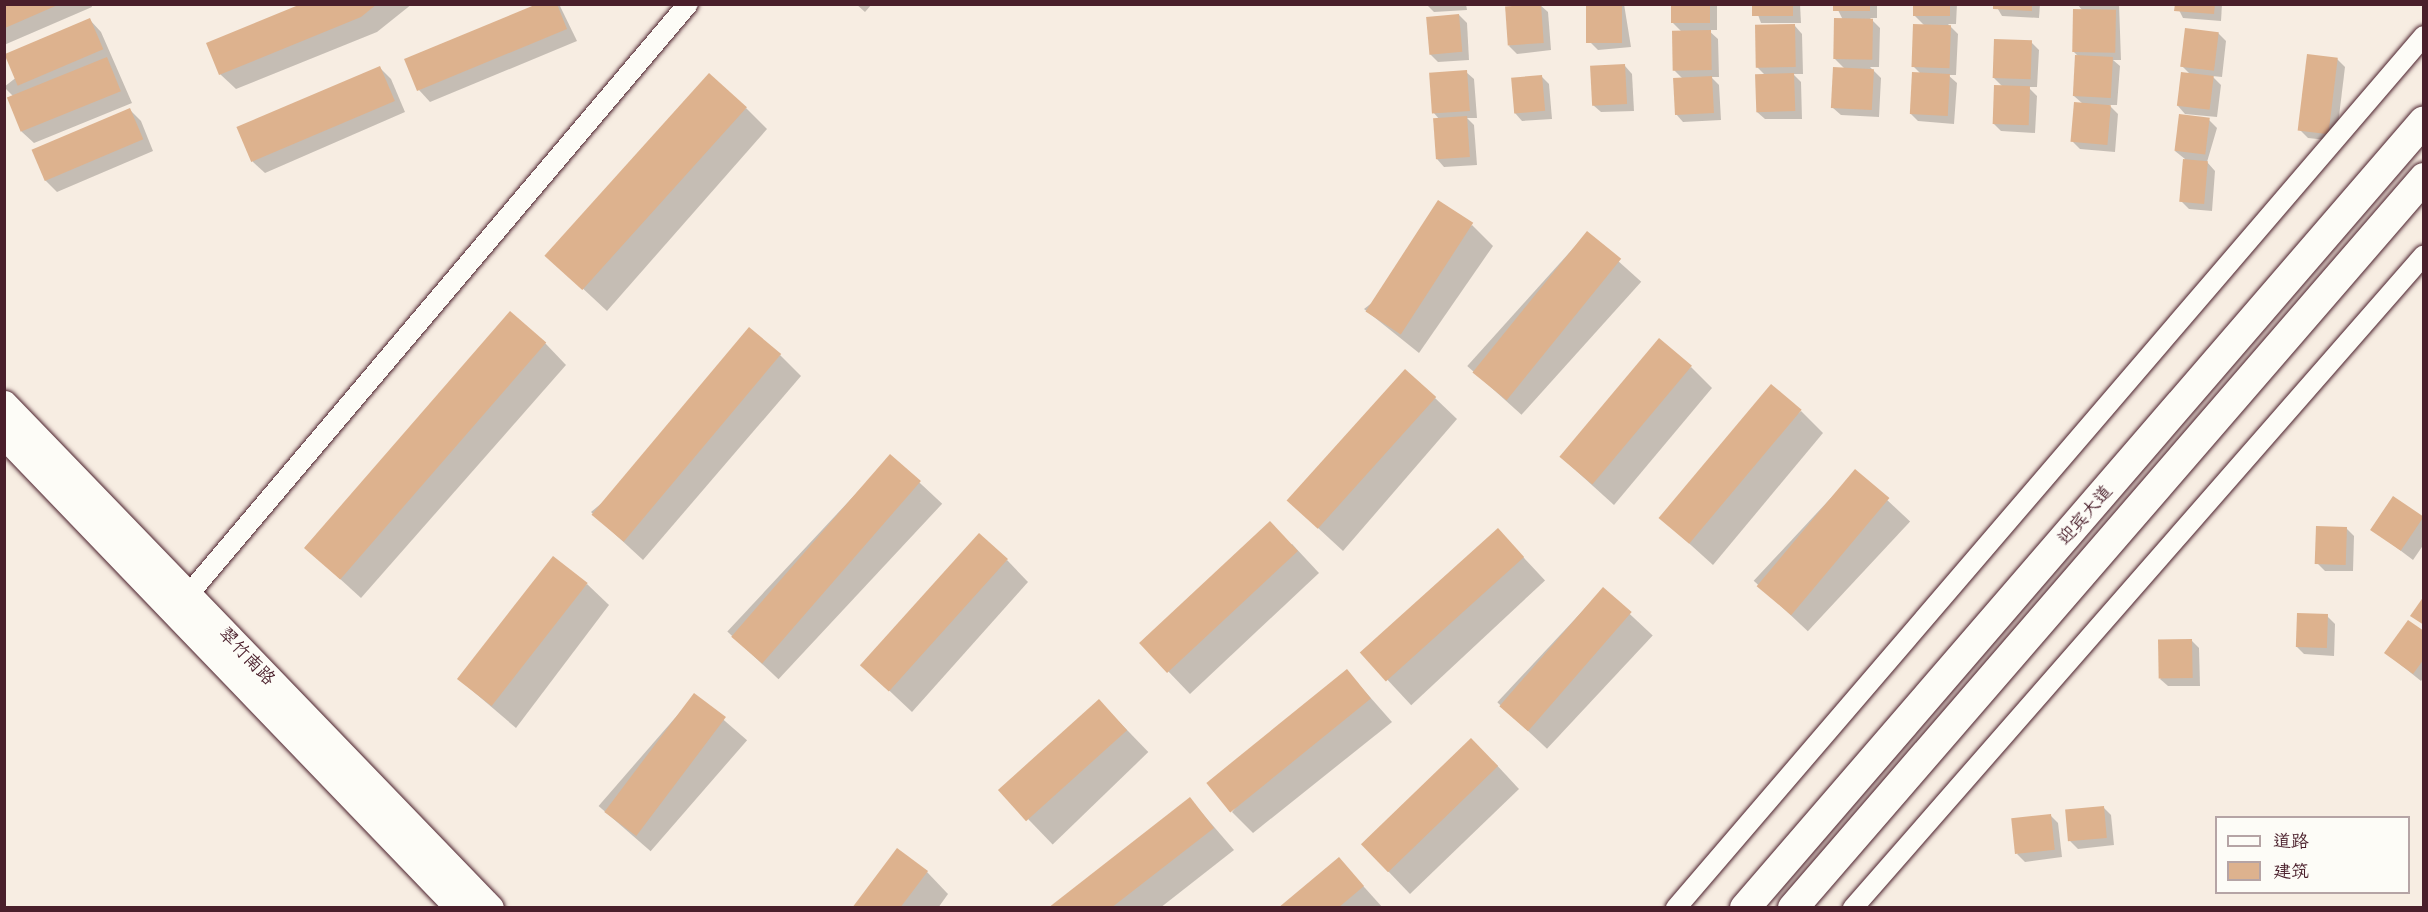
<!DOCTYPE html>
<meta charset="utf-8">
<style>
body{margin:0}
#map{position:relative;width:2428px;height:912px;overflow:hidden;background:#f7ede2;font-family:Sriracha,"LXGW WenKai TC",sans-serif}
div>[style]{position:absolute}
.shadow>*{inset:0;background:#0003;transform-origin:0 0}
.building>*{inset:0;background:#ddb28e;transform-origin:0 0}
.roads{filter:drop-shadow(0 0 2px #4a1f2b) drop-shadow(0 0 2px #4a1f2b)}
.minor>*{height:20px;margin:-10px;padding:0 10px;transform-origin:10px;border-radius:10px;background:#fdfcf7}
.secondary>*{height:27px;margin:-13.5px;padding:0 13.5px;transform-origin:13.5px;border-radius:13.5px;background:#fdfcf7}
.primary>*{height:30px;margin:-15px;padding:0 15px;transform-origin:15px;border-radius:15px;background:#fdfcf7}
span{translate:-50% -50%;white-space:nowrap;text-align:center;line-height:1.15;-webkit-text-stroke:4.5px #fdfcf7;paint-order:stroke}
.street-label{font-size:18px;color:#4a1f2b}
.frame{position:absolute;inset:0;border:6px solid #4a1f2b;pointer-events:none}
.legend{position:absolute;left:2215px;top:816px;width:195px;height:78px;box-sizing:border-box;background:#fdfcf7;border:2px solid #b5a4a5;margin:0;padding:8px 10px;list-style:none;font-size:18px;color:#4a1f2b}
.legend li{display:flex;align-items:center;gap:12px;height:30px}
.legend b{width:30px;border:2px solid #b5a4a5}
</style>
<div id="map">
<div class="shadow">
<div style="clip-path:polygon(4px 4px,91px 4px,92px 7px,4px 45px)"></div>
<div style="clip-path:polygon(305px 4px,412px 4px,377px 32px,236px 89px,220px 74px)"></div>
<div style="clip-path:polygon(541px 4px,559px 4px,577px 41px,430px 102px,419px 90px)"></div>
<div style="clip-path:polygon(856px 4px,872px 4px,865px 12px)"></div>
<div style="clip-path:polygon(1426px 4px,1466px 4px,1467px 10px,1434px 12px)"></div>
<div style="clip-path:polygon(1588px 4px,1624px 4px,1631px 47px,1598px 50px,1590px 42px)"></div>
<div style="clip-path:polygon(1672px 4px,1717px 4px,1717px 30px,1708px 30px,1718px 39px,1719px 77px,1711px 77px,1719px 85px,1721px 120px,1683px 122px,1676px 114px,1683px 79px,1674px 70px,1682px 32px,1672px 22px)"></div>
<div style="clip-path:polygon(1754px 4px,1800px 4px,1801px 23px,1761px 23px)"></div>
<div style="clip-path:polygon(1835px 4px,1877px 4px,1877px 18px,1870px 18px,1880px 28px,1879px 67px,1870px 67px,1881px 78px,1879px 117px,1841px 115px,1833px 108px,1845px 69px,1835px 59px,1843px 20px)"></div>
<div style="clip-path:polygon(1914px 4px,1957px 4px,1956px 24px,1948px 24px,1958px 34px,1956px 75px,1948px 75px,1957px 83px,1954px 124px,1918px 121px,1911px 114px,1921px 74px,1913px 66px,1925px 26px,1914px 15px)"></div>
<div style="clip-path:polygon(1995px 4px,2040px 4px,2039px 18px,2002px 16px)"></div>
<div style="clip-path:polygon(2077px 4px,2119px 4px,2121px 60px,2113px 60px,2120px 66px,2117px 105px,2109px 105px,2118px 114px,2115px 152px,2080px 149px,2073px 142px,2083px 104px,2074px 96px,2079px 57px,2073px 51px,2083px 11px)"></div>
<div style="clip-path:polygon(2176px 4px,2222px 4px,2221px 21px,2183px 18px)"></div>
<div style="clip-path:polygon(1540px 5px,1548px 12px,1551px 50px,1517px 54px,1509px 46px)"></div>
<div style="clip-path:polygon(1459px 15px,1467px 23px,1469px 60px,1438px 62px,1430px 54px)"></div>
<div style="clip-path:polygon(90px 20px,101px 32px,132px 103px,34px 143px,22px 132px,9px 99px,14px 97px,4px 87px)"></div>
<div style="clip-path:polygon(1795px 26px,1802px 34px,1803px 74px,1793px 74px,1801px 82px,1802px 119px,1765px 119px,1757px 112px,1765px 75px,1757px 67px)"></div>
<div style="clip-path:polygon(2218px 33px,2226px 41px,2222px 77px,2212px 76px,2221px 85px,2217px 117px,2185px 114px,2178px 106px,2191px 75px,2182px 66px)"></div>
<div style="clip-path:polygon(2031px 42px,2039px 50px,2037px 87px,2028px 87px,2037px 96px,2035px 133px,2001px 131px,1993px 123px,2003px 87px,1994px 78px)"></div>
<div style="clip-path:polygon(2337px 59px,2345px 67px,2336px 141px,2308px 138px,2300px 130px)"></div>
<div style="clip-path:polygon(1625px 66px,1632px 74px,1634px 111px,1601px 112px,1593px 105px)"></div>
<div style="clip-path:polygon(380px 68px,391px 79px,405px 112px,265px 173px,253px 162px,239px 129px)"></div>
<div style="clip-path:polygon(1466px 72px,1474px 79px,1477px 118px,1467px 118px,1474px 125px,1477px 165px,1444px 167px,1437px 159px,1440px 120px,1433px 112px)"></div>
<div style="clip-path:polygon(1541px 76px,1549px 84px,1552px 119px,1522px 121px,1515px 113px)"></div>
<div style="clip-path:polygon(746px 108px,767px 129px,607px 311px,549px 257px)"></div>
<div style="clip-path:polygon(129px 109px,141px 121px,153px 151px,57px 192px,45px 180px)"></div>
<div style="clip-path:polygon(2209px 120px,2217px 128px,2207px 162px,2215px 171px,2212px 211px,2189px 209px,2181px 201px,2185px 159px,2175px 151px)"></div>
<div style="clip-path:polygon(1472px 225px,1493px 246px,1419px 353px,1364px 309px)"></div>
<div style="left:1587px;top:233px;width:73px;height:179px;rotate:42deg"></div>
<div style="clip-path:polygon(545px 343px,566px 365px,361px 598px,305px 547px)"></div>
<div style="clip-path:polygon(780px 355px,801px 376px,643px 560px,591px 512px)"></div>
<div style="clip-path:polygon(1691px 367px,1712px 388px,1614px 505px,1561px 457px)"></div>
<div style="clip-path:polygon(1435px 398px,1457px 419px,1343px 551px,1291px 503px)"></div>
<div style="clip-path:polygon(1801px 411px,1823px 433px,1713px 565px,1661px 518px)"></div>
<div style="left:891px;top:456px;width:70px;height:240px;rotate:43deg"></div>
<div style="left:1856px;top:471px;width:74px;height:150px;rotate:43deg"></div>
<div style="clip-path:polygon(2393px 498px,2424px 519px,2424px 544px,2413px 560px,2372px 529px)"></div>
<div style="clip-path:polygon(2346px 528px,2354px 536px,2353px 571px,2325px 571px,2317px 563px)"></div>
<div style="left:1498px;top:530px;width:69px;height:183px;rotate:47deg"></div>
<div style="clip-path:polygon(1292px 544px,1319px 573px,1190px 694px,1141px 643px)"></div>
<div style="clip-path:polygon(1007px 560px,1028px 582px,912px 712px,862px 665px)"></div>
<div style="clip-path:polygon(587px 584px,609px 605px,516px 728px,461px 681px)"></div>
<div style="left:1603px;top:589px;width:68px;height:155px;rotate:43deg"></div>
<div style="clip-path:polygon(2327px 616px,2335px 624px,2334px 656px,2304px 654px,2297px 647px)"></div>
<div style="clip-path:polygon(2424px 633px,2424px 677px,2421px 681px,2386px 653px)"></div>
<div style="clip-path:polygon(2192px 641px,2199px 648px,2200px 686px,2168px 686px,2160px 679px)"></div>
<div style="clip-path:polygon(1347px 671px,1392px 722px,1253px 833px,1232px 812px)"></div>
<div style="left:695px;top:695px;width:69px;height:147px;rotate:41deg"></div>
<div style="left:1099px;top:701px;width:71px;height:133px;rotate:46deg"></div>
<div style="clip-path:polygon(1493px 761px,1519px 789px,1410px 894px,1362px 844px)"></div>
<div style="clip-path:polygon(1190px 799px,1234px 850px,1160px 908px,1051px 908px)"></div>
<div style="clip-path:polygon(2103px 807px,2111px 815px,2114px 845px,2078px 849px,2070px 841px)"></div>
<div style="clip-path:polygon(2050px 815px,2058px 823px,2062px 857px,2025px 862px,2017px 854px)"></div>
<div style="clip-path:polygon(1339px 859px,1383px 908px,1281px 908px)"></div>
<div style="clip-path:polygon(927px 872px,948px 894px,938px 908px,854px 908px)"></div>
</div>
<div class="building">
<div style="clip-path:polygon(5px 4px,60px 4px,5px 28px)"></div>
<div style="clip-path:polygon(301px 4px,377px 4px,361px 17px,219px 75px,206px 43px)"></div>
<div style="clip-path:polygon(537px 4px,557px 4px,567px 29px,417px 91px,404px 59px)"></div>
<div style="left:1541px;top:4px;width:39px;height:36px;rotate:86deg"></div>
<div style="left:1586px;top:4px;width:36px;height:39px"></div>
<div style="left:1671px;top:4px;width:39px;height:19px"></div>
<div style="left:1833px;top:4px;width:37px;height:7px"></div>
<div style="left:1913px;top:4px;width:37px;height:12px"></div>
<div style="clip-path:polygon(1993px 4px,2032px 4px,2032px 11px,1993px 9px)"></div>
<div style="clip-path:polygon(2175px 4px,2215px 4px,2214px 14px,2174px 11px)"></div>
<div style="left:1752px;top:5px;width:41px;height:11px"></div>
<div style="left:2073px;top:9px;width:43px;height:43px;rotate:1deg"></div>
<div style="left:1459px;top:14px;width:38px;height:33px;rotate:85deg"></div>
<div style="left:90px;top:18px;width:34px;height:93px;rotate:67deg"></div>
<div style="left:1834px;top:18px;width:39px;height:41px;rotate:1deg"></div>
<div style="left:1795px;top:24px;width:43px;height:40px;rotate:89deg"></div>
<div style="left:1913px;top:24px;width:38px;height:43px;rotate:2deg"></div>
<div style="left:2185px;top:28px;width:34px;height:39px;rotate:7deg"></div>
<div style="left:1711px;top:30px;width:40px;height:39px;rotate:89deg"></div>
<div style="left:1994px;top:39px;width:38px;height:39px;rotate:2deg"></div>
<div style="left:2307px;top:54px;width:31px;height:77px;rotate:7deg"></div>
<div style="left:2075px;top:55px;width:38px;height:41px;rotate:3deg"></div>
<div style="left:107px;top:57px;width:37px;height:108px;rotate:68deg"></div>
<div style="left:1625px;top:64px;width:40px;height:35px;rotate:87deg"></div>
<div style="left:380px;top:66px;width:38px;height:156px;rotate:67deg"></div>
<div style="left:1833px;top:67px;width:41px;height:41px;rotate:3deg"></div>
<div style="left:1467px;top:70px;width:41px;height:38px;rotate:86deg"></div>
<div style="left:1912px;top:72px;width:38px;height:42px;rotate:3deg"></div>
<div style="left:2181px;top:72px;width:33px;height:34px;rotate:7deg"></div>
<div style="left:709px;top:73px;width:51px;height:246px;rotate:42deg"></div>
<div style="left:1794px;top:73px;width:38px;height:39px;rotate:88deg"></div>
<div style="left:1542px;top:75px;width:36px;height:31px;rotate:85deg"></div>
<div style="left:1712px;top:76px;width:37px;height:39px;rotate:87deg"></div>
<div style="left:1994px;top:85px;width:36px;height:39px;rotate:2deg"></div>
<div style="left:2074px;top:102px;width:37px;height:40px;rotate:5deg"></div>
<div style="left:130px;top:108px;width:34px;height:107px;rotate:67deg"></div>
<div style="left:2179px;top:114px;width:31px;height:37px;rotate:7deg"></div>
<div style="left:1467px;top:116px;width:41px;height:34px;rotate:86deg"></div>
<div style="left:2183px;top:159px;width:25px;height:43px;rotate:5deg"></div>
<div style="left:1438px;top:200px;width:42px;height:133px;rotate:33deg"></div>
<div style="left:1587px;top:231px;width:44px;height:182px;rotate:39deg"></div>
<div style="left:510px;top:311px;width:48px;height:314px;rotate:41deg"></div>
<div style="left:749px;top:327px;width:42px;height:245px;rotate:40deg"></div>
<div style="left:1659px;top:338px;width:43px;height:155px;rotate:40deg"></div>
<div style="left:1405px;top:369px;width:42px;height:177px;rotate:42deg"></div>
<div style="left:1771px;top:384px;width:40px;height:175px;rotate:40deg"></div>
<div style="left:890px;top:454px;width:41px;height:242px;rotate:41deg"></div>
<div style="left:1855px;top:469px;width:45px;height:153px;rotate:40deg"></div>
<div style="left:2393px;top:496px;width:37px;height:41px;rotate:34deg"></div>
<div style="left:1270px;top:521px;width:41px;height:179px;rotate:47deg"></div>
<div style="left:2316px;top:526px;width:31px;height:38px;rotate:2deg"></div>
<div style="left:1498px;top:528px;width:39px;height:186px;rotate:48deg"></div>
<div style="left:979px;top:533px;width:39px;height:178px;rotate:42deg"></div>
<div style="left:553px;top:556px;width:44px;height:156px;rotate:38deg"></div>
<div style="left:1603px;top:587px;width:38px;height:158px;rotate:41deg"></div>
<div style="clip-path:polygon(2424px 596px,2424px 625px,2410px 616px)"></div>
<div style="left:2297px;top:613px;width:31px;height:34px;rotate:2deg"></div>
<div style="clip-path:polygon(2408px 620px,2424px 631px,2424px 659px,2413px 674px,2384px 653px)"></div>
<div style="left:2192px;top:639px;width:39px;height:34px;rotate:89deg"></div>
<div style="left:1347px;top:669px;width:38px;height:181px;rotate:51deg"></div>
<div style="left:694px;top:693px;width:40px;height:149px;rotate:37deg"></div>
<div style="left:1099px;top:699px;width:42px;height:136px;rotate:48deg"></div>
<div style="left:1471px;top:738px;width:39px;height:153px;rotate:46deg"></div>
<div style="clip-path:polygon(1190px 797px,1214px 828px,1111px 908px,1048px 908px)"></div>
<div style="left:2104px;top:806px;width:32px;height:39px;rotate:85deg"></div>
<div style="left:2051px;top:814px;width:36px;height:40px;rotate:84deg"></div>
<div style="clip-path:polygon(897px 848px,928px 871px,900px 908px,852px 908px)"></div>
<div style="clip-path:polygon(1339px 857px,1364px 886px,1338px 908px,1278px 908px)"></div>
</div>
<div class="roads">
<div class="minor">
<div style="left:188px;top:595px;width:774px;rotate:-49.77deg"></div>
<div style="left:1676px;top:908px;width:1149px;rotate:-49.38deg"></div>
<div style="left:1853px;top:908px;width:867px;rotate:-48.83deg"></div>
</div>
<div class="secondary">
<div style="left:4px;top:404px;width:700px;rotate:46.04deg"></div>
<div style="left:4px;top:435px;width:656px;rotate:46.11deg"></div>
</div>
<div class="primary">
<div style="left:1745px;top:908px;width:1039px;rotate:-49.21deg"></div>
<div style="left:1793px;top:908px;width:965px;rotate:-49.16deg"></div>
</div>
</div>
<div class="street-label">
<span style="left:2085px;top:515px;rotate:-49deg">迎宾大道</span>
<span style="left:247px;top:656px;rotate:46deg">翠竹南路</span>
</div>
<div class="frame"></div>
<ul class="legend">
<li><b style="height:8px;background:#fdfcf7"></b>道路</li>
<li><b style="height:16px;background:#ddb28e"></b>建筑</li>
</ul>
</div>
